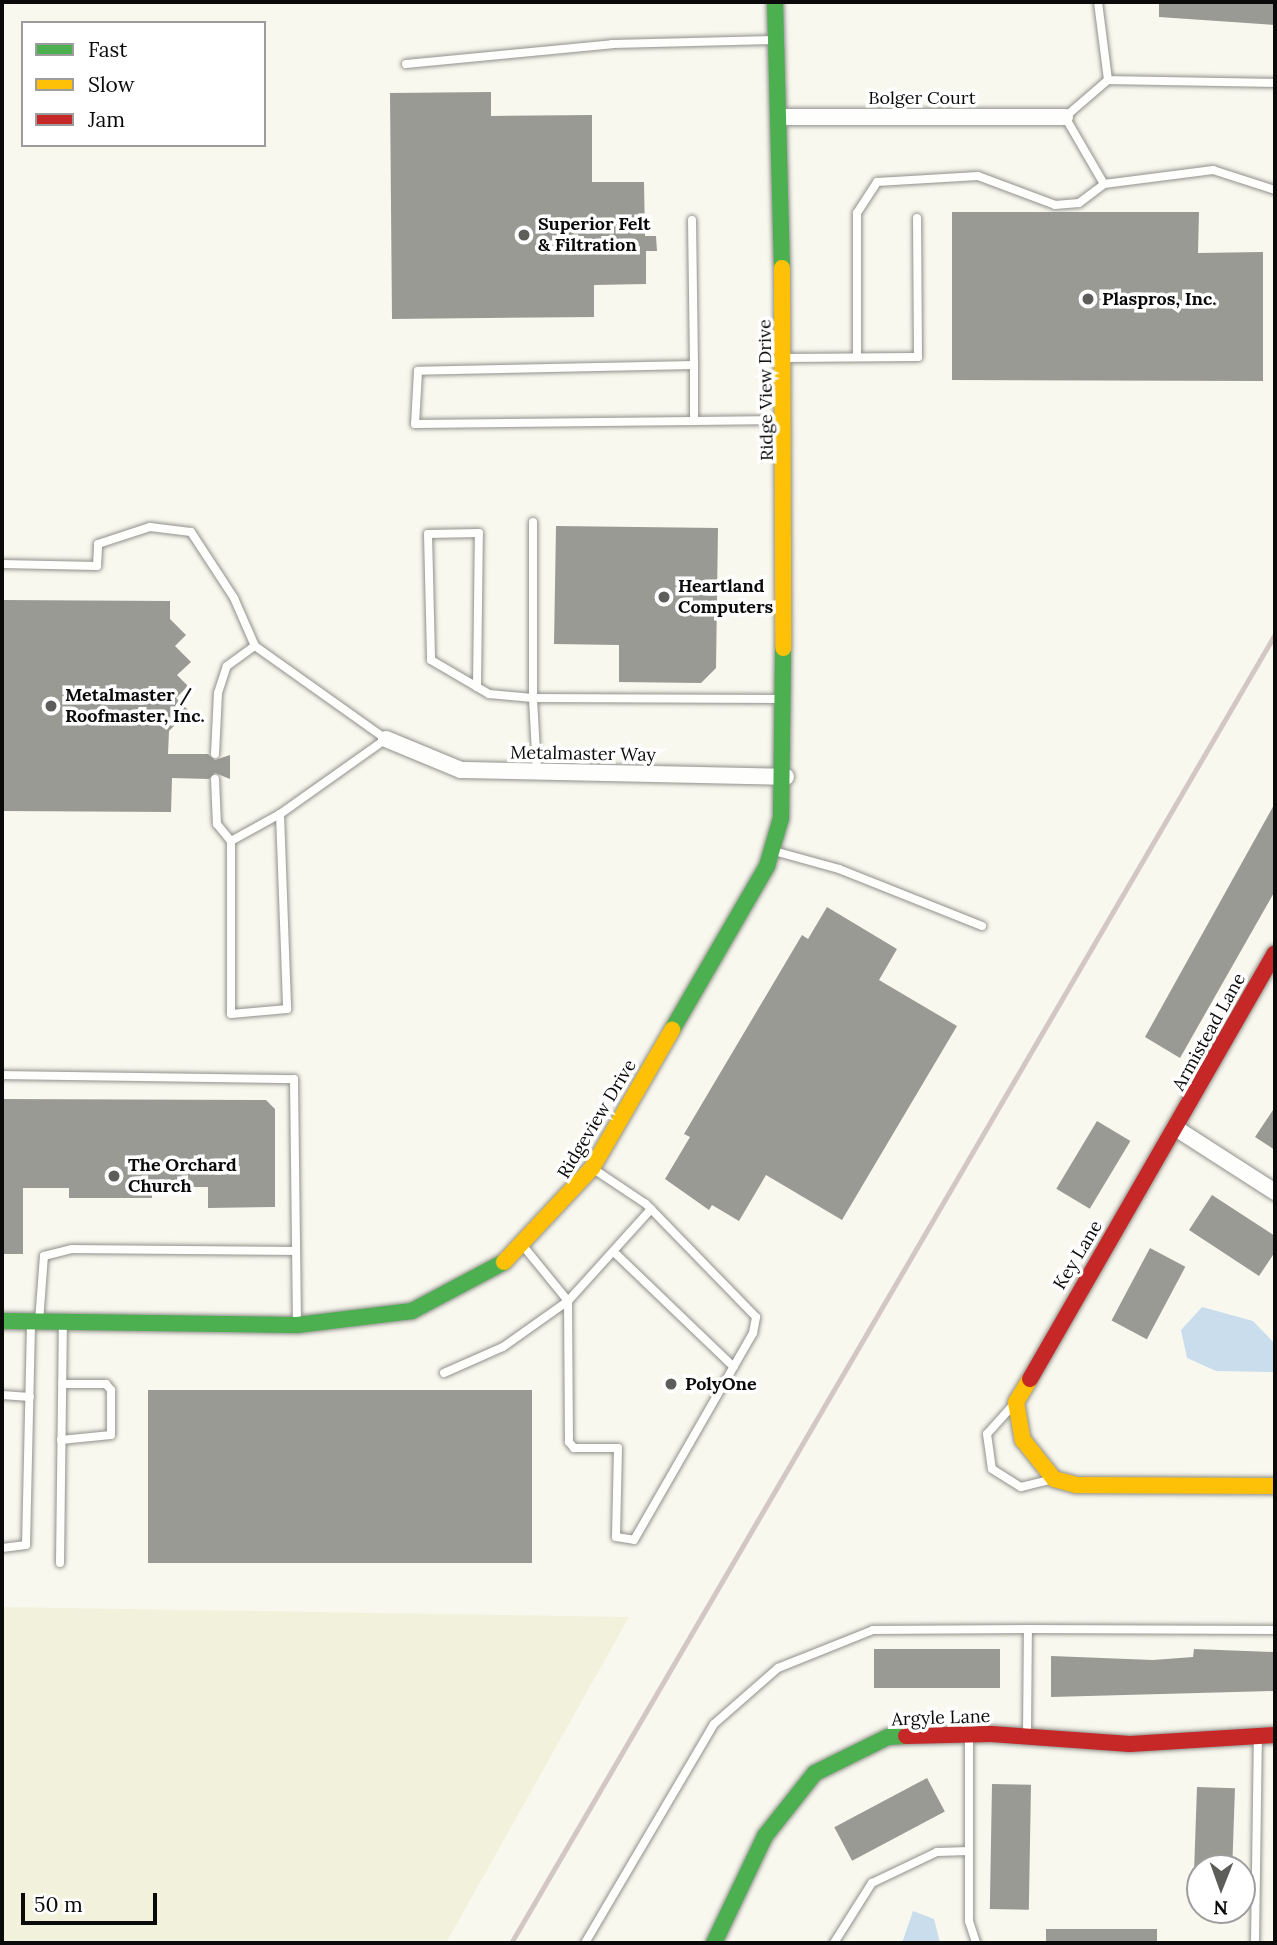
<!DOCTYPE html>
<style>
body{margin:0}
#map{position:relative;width:1277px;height:1945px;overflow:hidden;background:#f8f8ee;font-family:Lora,serif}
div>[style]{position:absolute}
.farmland>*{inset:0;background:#f2f2dc}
.water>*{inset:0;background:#c9dded}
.building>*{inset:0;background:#9a9a94;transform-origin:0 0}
.roads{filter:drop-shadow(0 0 2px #91918d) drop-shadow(0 0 2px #91918d)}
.lane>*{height:8px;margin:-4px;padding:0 4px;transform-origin:4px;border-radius:4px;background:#fefefc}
.street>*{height:16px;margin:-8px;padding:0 8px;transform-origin:8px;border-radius:8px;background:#fefefc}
.fast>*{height:16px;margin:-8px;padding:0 8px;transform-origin:8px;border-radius:8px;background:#4caf50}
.slow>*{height:16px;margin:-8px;padding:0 8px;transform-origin:8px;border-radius:8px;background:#ffc107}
.jam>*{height:16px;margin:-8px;padding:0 8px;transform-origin:8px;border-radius:8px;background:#c62828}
.rail>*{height:5px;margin:-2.5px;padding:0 2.5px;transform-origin:2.5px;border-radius:2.5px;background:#d3c7c4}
.dots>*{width:19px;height:19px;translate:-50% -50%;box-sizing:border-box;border:4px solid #fff;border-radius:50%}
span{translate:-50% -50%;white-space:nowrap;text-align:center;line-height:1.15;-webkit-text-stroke:7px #fff;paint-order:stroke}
.street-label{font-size:18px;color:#0a0a0a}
.poi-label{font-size:18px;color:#0a0a0a;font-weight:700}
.left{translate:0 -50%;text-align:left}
.frame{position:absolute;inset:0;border:4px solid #0a0a0a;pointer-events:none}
.legend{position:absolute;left:21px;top:21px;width:245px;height:126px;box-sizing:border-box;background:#fff;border:2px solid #9d9d9d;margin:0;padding:9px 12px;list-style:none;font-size:21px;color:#0a0a0a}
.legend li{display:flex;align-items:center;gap:14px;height:35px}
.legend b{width:35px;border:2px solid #9d9d9d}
.north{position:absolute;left:1186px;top:1854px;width:70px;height:70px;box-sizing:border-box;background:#fff;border:2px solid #9d9d9d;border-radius:50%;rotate:181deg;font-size:19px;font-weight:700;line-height:28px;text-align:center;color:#0a0a0a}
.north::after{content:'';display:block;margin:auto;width:24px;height:32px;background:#5d5d5a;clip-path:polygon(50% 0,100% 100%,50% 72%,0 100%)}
.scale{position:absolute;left:21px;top:1893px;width:136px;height:32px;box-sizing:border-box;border:4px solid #0a0a0a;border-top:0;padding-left:9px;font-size:21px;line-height:24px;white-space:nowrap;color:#0a0a0a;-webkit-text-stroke:5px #fff;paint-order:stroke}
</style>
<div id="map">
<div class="farmland">
<div style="clip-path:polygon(2px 1607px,629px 1617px,446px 1943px,2px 1943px)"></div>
</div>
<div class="water">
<div style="clip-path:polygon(1202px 1307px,1253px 1321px,1275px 1344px,1275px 1372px,1216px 1371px,1187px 1358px,1181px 1330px)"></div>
<div style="clip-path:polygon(913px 1911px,934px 1919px,940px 1943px,902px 1943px)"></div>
</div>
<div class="building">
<div style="clip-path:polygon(1159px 2px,1275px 2px,1275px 25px,1159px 17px)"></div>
<div style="clip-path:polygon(491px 92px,491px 116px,592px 115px,592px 182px,644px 182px,645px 236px,656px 236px,657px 251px,646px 251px,646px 284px,594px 285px,594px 317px,392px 319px,390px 93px)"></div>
<div style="clip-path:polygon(952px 212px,1199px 212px,1198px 253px,1263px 252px,1263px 381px,952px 380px)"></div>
<div style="clip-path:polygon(556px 526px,718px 528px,716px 668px,701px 683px,619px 682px,619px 645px,554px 644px)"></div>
<div style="clip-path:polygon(2px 600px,170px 601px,170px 619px,186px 635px,175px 646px,191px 662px,177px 675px,188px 686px,176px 698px,189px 711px,169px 731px,168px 754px,208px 754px,215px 760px,230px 755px,230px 779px,215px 773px,209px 779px,172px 778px,171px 812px,2px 811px)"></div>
<div style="clip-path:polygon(1275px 803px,1275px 891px,1180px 1058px,1145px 1037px)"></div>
<div style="clip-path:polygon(827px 907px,897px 949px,879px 980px,957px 1026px,842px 1220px,766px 1175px,739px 1221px,712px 1205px,709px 1210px,665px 1179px,690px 1137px,684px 1134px,802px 935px,808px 939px)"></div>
<div style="clip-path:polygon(2px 1099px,266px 1100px,275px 1109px,275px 1207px,208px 1208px,208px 1187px,152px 1187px,152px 1198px,69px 1198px,69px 1188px,23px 1188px,23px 1254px,2px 1254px)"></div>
<div style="clip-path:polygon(1275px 1107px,1275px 1150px,1255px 1137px)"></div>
<div style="left:1097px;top:1121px;width:39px;height:79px;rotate:31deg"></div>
<div style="clip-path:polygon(1212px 1195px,1275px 1236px,1275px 1252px,1259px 1276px,1189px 1230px)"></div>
<div style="left:1150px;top:1248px;width:40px;height:82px;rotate:28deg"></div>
<div style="left:148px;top:1390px;width:384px;height:173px"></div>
<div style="left:1000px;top:1649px;width:39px;height:126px;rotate:90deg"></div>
<div style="clip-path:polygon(1194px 1649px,1275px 1652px,1275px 1691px,1051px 1697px,1051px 1656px,1153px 1660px,1193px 1657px)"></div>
<div style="left:927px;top:1778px;width:38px;height:105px;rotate:62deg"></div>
<div style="left:992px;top:1784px;width:39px;height:125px;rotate:1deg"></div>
<div style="left:1197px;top:1787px;width:38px;height:81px;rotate:2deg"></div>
<div style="left:1046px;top:1929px;width:111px;height:14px"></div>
</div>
<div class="roads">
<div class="lane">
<div style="left:1098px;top:2px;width:79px;rotate:82.7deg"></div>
<div style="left:406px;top:64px;width:207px;rotate:-5.5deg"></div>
<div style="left:612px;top:44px;width:161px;rotate:-1.4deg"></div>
<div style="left:1104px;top:184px;width:78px;rotate:-120.2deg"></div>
<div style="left:1065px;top:117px;width:57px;rotate:-40.7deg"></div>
<div style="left:1108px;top:80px;width:167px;rotate:1deg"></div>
<div style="left:692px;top:220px;width:145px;rotate:89.2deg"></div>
<div style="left:857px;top:356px;width:143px;rotate:-90deg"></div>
<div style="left:857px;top:213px;width:37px;rotate:-57deg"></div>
<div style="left:877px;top:182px;width:101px;rotate:-3.4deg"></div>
<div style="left:978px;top:176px;width:82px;rotate:20.6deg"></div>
<div style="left:1055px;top:205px;width:24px;rotate:-5deg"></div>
<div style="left:1079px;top:203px;width:31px;rotate:-37deg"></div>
<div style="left:1104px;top:184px;width:110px;rotate:-7.3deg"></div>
<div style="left:1213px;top:170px;width:65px;rotate:17.9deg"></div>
<div style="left:786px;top:358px;width:132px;rotate:-0.4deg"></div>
<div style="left:918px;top:357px;width:139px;rotate:-90.4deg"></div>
<div style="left:694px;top:421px;width:56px;rotate:-90deg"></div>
<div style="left:694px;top:365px;width:276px;rotate:178.8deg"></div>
<div style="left:418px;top:371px;width:53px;rotate:93.2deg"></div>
<div style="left:415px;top:424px;width:279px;rotate:-0.6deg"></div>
<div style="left:694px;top:421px;width:89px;rotate:-0.6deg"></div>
<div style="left:2px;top:564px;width:95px;rotate:1.2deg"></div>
<div style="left:97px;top:566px;width:22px;rotate:-87deg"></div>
<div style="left:98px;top:544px;width:55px;rotate:-18.1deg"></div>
<div style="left:150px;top:527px;width:41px;rotate:7deg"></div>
<div style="left:191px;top:532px;width:79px;rotate:56.9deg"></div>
<div style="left:234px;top:598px;width:52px;rotate:66.4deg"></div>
<div style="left:477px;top:687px;width:154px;rotate:-89.3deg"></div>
<div style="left:479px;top:533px;width:51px;rotate:178.9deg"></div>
<div style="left:428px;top:534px;width:126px;rotate:88.6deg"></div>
<div style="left:431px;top:660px;width:53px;rotate:30.4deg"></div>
<div style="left:477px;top:687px;width:14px;rotate:30deg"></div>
<div style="left:489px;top:694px;width:44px;rotate:5.2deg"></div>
<div style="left:533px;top:698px;width:176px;rotate:-90deg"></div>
<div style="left:215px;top:754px;width:61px;rotate:-87.2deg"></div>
<div style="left:218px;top:693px;width:28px;rotate:-72deg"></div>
<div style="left:227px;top:666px;width:34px;rotate:-36deg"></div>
<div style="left:255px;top:646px;width:161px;rotate:35.4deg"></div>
<div style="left:386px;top:739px;width:130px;rotate:144.7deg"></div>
<div style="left:280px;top:814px;width:195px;rotate:87.9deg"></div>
<div style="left:287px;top:1009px;width:56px;rotate:174.9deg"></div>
<div style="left:231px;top:1014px;width:173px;rotate:-90deg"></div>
<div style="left:231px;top:841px;width:56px;rotate:-28.9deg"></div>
<div style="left:537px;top:772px;width:74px;rotate:-93.1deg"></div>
<div style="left:533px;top:698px;width:248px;rotate:0.2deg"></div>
<div style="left:215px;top:779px;width:45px;rotate:87.5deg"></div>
<div style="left:217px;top:824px;width:22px;rotate:51deg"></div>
<div style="left:774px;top:851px;width:67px;rotate:15.5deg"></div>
<div style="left:839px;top:869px;width:154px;rotate:21.7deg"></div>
<div style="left:2px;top:1075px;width:292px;rotate:0.8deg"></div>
<div style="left:294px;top:1079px;width:246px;rotate:89.3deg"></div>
<div style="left:524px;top:1247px;width:70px;rotate:50.8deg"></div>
<div style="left:568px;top:1301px;width:141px;rotate:89.6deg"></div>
<div style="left:569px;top:1442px;width:8px;rotate:50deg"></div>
<div style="left:574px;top:1448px;width:44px"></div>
<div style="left:618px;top:1448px;width:89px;rotate:91.3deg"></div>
<div style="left:616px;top:1537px;width:18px;rotate:9deg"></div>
<div style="left:634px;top:1540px;width:239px;rotate:-60.1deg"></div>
<div style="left:753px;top:1333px;width:16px;rotate:-79deg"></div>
<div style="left:756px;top:1317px;width:158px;rotate:-134.2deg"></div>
<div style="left:646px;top:1204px;width:65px;rotate:-146.3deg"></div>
<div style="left:616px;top:1254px;width:163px;rotate:43.8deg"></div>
<div style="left:39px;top:1322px;width:66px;rotate:-85.7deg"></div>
<div style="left:44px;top:1256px;width:29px;rotate:-14deg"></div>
<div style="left:72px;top:1249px;width:224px;rotate:0.5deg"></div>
<div style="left:444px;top:1373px;width:64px;rotate:-23.8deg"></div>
<div style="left:503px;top:1347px;width:80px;rotate:-35.3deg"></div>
<div style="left:568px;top:1301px;width:124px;rotate:-47.9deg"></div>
<div style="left:2px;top:1395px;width:28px;rotate:4deg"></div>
<div style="left:1014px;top:1404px;width:40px;rotate:132deg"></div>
<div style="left:987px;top:1434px;width:35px;rotate:82deg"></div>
<div style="left:992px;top:1469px;width:34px;rotate:32deg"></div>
<div style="left:1021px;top:1487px;width:32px;rotate:-14deg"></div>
<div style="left:61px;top:1440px;width:50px;rotate:-5.7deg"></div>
<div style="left:111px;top:1435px;width:45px;rotate:-90deg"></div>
<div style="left:111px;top:1390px;width:8px;rotate:-130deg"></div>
<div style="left:106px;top:1384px;width:44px;rotate:180deg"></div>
<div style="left:2px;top:1548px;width:24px;rotate:-7deg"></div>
<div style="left:26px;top:1545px;width:223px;rotate:-88.7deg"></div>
<div style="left:60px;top:1563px;width:241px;rotate:-89.3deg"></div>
<div style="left:1027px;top:1735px;width:106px;rotate:-89.5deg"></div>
<div style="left:1028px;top:1629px;width:247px;rotate:0.2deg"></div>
<div style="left:969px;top:1737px;width:184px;rotate:90deg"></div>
<div style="left:969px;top:1921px;width:23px;rotate:72deg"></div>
<div style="left:585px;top:1943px;width:254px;rotate:-59.5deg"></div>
<div style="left:714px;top:1724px;width:85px;rotate:-41.2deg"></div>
<div style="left:778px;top:1668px;width:102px;rotate:-21.8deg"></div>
<div style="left:873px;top:1630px;width:155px;rotate:-0.4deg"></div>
<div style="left:834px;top:1943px;width:71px;rotate:-57.7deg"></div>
<div style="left:872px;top:1883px;width:72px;rotate:-25.5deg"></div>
<div style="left:937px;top:1852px;width:32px;rotate:-2deg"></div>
<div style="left:1255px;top:1943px;width:207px;rotate:-89.2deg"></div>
</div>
<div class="street">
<div style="left:778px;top:117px;width:287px"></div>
<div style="left:386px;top:739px;width:81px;rotate:22.5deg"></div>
<div style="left:461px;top:770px;width:325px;rotate:1.2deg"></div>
<div style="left:1177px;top:1129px;width:117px;rotate:32.7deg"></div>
</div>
<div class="fast">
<div style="left:775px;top:2px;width:266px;rotate:88.5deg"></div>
<div style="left:672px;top:1030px;width:190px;rotate:-59.9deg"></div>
<div style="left:767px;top:866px;width:50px;rotate:-73.7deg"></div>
<div style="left:781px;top:818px;width:170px;rotate:-89.3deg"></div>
<div style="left:2px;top:1321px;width:295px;rotate:0.8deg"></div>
<div style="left:297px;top:1325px;width:116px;rotate:-6.9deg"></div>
<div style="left:412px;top:1311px;width:104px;rotate:-28deg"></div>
<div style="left:714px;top:1943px;width:119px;rotate:-64.5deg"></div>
<div style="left:765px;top:1836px;width:80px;rotate:-51.6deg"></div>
<div style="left:815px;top:1773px;width:81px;rotate:-26.3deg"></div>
<div style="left:888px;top:1737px;width:18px;rotate:-3deg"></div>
</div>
<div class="slow">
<div style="left:782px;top:268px;width:380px;rotate:89.8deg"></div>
<div style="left:504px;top:1262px;width:129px;rotate:-46.9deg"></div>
<div style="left:592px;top:1168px;width:160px;rotate:-59.9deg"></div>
<div style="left:1030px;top:1379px;width:27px;rotate:121deg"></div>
<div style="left:1016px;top:1402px;width:39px;rotate:80deg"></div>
<div style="left:1023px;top:1440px;width:50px;rotate:51.5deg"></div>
<div style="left:1054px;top:1479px;width:23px;rotate:15deg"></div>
<div style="left:1076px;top:1485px;width:199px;rotate:0.3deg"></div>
</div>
<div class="jam">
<div style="left:1030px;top:1379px;width:491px;rotate:-60.1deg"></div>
<div style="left:906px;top:1736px;width:85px;rotate:-1.3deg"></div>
<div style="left:991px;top:1734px;width:139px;rotate:4.1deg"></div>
<div style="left:1130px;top:1744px;width:145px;rotate:-3.6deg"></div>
</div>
</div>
<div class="rail">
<div style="left:511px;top:1943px;width:1516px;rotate:-59.73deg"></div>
</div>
<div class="dots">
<div style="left:524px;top:235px;background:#5d5d5a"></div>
<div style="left:1088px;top:299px;background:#5d5d5a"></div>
<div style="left:664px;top:597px;background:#5d5d5a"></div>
<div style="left:51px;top:706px;background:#5d5d5a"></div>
<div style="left:114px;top:1176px;background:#5d5d5a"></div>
<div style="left:671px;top:1384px;background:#5d5d5a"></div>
</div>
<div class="street-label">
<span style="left:922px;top:98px">Bolger Court</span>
<span style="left:766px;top:390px;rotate:-91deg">Ridge View Drive</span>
<span style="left:583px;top:754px;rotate:1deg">Metalmaster Way</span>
<span style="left:1209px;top:1032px;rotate:-61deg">Armistead Lane</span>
<span style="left:597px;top:1119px;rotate:-59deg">Ridgeview Drive</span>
<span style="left:1078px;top:1255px;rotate:-59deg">Key Lane</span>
<span style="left:941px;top:1718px;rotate:-2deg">Argyle Lane</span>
</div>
<div class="poi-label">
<span class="left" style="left:538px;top:235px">Superior Felt<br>&amp; Filtration</span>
<span class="left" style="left:1102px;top:299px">Plaspros, Inc.</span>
<span class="left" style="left:678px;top:597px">Heartland<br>Computers</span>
<span class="left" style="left:65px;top:706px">Metalmaster /<br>Roofmaster, Inc.</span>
<span class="left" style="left:128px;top:1176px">The Orchard<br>Church</span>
<span class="left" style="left:685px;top:1384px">PolyOne</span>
</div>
<div class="frame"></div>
<ul class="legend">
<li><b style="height:9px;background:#4caf50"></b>Fast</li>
<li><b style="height:9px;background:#ffc107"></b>Slow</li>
<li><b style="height:9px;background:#c62828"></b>Jam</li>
</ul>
<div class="north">N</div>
<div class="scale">50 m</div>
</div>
